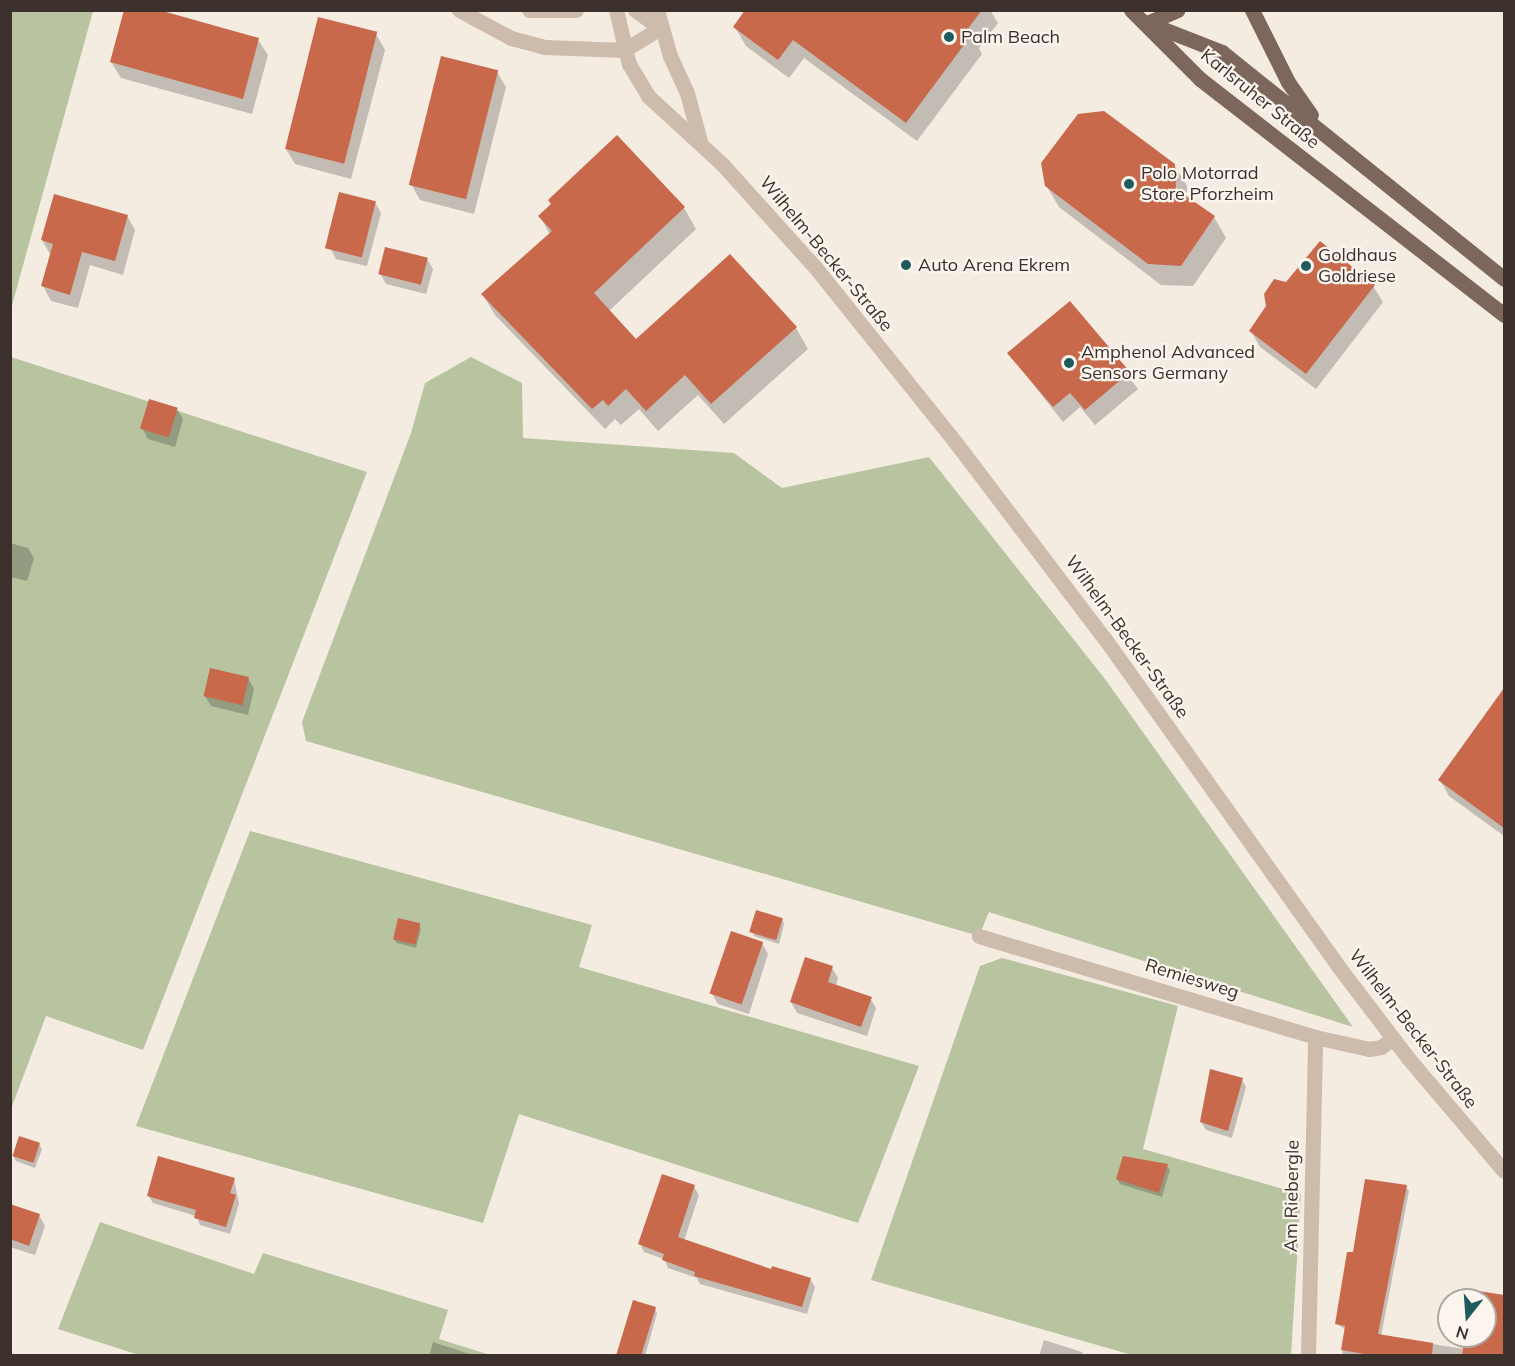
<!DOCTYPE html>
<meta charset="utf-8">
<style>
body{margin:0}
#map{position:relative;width:1515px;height:1366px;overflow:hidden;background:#f4ebe1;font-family:Mulish,sans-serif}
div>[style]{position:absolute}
.green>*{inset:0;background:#b8c4a0}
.shadow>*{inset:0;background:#0003}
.building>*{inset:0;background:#c8694b;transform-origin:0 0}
.minor>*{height:15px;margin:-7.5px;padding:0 7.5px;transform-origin:7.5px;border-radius:7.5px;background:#cdbbac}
.major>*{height:15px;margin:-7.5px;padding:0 7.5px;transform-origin:7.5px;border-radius:7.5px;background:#7d675c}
.dots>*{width:16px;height:16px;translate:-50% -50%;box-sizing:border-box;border:3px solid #fbf5ee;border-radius:50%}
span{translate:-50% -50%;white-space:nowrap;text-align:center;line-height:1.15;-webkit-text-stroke:4.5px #fbf5ee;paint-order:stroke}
.poi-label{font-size:18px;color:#3b302b}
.left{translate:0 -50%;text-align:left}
.street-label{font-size:18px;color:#3b302b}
.frame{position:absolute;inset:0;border:12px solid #3b302b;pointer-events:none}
.north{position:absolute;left:1437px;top:1288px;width:60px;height:60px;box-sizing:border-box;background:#fbf5ee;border:2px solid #aea6a0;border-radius:50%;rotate:197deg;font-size:16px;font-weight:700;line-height:24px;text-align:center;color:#3b302b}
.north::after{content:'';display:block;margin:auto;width:21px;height:27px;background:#1f5a5e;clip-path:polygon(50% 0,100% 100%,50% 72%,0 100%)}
</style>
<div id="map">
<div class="green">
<div style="clip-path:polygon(11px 10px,93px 11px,11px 309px,10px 11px)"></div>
<div style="clip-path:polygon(11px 357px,367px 472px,143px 1050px,46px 1016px,11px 1109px)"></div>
<div style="clip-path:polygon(471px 357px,522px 383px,523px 438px,734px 453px,782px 488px,929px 457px,1105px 679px,1353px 1027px,989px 912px,979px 936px,306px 741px,302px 722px,411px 433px,425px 383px)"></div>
<div style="clip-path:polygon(250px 831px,592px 925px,579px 967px,919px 1066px,858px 1223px,519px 1114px,483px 1223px,136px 1126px)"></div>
<div style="clip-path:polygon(1002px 958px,1178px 1006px,1143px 1149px,1301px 1194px,1291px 1355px,1132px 1355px,871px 1280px,980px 966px)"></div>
<div style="clip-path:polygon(100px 1222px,254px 1274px,263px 1253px,448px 1310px,439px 1339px,490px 1355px,139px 1355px,58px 1329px)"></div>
</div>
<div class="shadow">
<div style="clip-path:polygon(747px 10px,990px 10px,998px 23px,979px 48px,982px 54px,917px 141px,804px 58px,789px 78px,746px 46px,735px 27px)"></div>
<div style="clip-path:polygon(376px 34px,385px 50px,351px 179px,295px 164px,286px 149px)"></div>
<div style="clip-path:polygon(258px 40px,268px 55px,252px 114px,121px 78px,111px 62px)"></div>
<div style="clip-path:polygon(497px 72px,506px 87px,474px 214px,420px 200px,411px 184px)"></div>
<div style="clip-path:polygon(617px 137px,684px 208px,696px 229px,609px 311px,636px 341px,796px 328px,808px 349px,724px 424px,698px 395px,658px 431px,639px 409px,621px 425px,615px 419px,605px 429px,495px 315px,483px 295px,550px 235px,540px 216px)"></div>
<div style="clip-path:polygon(1174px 165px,1187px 186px,1187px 198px,1214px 217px,1226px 238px,1193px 286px,1161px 285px,1059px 207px,1046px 185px)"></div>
<div style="clip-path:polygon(375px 202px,381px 213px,367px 266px,336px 259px,330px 248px)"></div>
<div style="clip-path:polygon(127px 216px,135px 230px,123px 275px,90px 265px,78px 308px,51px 301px,43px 286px,51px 256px,42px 240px)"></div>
<div style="clip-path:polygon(427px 259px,433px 269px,426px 294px,386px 284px,380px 273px)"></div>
<div style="clip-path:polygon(1287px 284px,1373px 286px,1383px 302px,1316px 389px,1260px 347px,1251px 331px)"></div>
<div style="clip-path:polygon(1070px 303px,1138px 389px,1095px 425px,1080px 407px,1063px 422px,1009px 354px)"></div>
<div style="clip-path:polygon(177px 409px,183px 419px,175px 447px,148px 439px,142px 428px)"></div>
<div style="clip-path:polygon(10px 543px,28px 548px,34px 558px,27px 581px,10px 577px)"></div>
<div style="clip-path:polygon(248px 678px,254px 689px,248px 715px,211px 706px,205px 696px)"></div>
<div style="clip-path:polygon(1504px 690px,1504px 836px,1449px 796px,1440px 780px)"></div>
<div style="clip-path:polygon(782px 919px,784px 924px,779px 944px,754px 936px,752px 931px)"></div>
<div style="clip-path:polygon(419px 925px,421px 929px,416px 948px,397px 943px,394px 939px)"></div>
<div style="clip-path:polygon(762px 943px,768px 954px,749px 1014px,718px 1004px,712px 994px)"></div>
<div style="clip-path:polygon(832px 968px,838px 978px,836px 986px,870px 998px,876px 1008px,867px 1036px,797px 1013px,791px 1002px)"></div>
<div style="clip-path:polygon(1211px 1071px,1242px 1080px,1246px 1087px,1232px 1138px,1206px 1130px,1201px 1122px)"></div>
<div style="clip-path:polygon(39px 1144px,42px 1149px,35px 1168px,16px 1161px,13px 1156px)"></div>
<div style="clip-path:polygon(1167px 1166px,1170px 1170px,1162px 1197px,1120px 1184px,1117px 1179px)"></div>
<div style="clip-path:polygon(234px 1179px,239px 1204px,230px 1234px,200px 1225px,196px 1216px,153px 1203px,148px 1195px)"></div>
<div style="clip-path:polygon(694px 1187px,699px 1195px,684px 1241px,772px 1271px,810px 1279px,815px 1287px,807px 1314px,700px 1284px,697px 1278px,668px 1268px,664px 1259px,644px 1252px,640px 1244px)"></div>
<div style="clip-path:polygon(1406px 1187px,1409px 1191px,1381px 1336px,1464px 1349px,1466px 1336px,1485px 1336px,1485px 1300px,1472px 1300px,1474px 1292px,1504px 1297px,1504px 1356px,1342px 1356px,1346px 1330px,1337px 1324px,1354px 1254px)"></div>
<div style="clip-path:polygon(10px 1205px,39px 1215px,45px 1226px,35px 1255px,10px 1247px)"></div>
<div style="clip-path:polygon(655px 1308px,657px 1313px,645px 1356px,618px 1356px)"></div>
<div style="clip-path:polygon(1044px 1340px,1082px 1352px,1084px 1356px,1039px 1356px)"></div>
<div style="clip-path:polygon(433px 1342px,476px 1356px,429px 1356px)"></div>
</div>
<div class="building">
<div style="clip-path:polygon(124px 10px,159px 10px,259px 38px,243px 99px,110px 62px)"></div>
<div style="clip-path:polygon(745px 10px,982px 10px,967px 30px,972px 34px,906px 123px,793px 40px,778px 60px,733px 27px)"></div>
<div style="left:318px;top:17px;width:61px;height:136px;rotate:14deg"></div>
<div style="left:441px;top:56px;width:59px;height:133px;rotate:14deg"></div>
<div style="clip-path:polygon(1104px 111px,1175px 164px,1176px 189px,1215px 216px,1181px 266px,1148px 264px,1045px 186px,1041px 163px,1078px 114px)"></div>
<div style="clip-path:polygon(617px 135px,685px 207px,594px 293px,636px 339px,730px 254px,797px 327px,711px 404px,685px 375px,646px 411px,626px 389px,608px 406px,603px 400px,592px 409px,481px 294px,552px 231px,538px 216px,551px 204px,548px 200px)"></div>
<div style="left:339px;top:192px;width:38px;height:58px;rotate:14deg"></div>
<div style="clip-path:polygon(54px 194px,128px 215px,115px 261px,82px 252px,70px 295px,41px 286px,53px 244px,41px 240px)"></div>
<div style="clip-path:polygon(1320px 241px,1375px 285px,1306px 374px,1249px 331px,1266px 306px,1264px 294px,1274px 279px,1286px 282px)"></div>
<div style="left:385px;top:247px;width:44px;height:28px;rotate:14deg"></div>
<div style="clip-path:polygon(1070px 301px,1130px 372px,1085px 410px,1070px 393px,1053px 407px,1007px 353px)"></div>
<div style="left:149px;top:399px;width:30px;height:31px;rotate:17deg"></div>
<div style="left:210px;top:668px;width:40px;height:29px;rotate:13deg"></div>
<div style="clip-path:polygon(1504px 688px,1504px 828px,1438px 780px)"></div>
<div style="left:756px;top:910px;width:28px;height:23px;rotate:17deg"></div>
<div style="left:398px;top:918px;width:23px;height:22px;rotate:13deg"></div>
<div style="left:731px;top:931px;width:34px;height:66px;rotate:19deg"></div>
<div style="clip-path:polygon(805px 957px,833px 966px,828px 982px,872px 997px,861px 1027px,790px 1002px)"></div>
<div style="clip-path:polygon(1210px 1069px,1243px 1078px,1228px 1131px,1200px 1122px)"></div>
<div style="left:19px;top:1136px;width:22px;height:21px;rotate:18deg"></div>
<div style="clip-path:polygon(158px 1156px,235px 1178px,230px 1193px,236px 1195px,226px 1227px,194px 1218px,196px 1210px,147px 1196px)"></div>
<div style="clip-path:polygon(1123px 1156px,1168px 1164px,1159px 1193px,1116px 1179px)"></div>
<div style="clip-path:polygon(662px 1174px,695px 1185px,678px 1237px,771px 1269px,772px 1266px,811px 1278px,802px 1307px,694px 1276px,695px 1272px,662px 1260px,664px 1254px,638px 1244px)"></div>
<div style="clip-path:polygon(1365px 1179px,1407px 1185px,1378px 1334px,1433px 1343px,1432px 1356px,1376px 1356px,1341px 1350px,1345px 1326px,1335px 1324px,1347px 1252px,1353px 1252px)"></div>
<div style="clip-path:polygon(10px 1204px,40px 1214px,29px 1246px,10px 1239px)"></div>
<div style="clip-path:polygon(1472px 1290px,1504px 1295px,1504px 1356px,1462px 1356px,1465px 1336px,1485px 1336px,1485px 1300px,1471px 1300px)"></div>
<div style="left:633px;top:1300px;width:24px;height:58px;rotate:17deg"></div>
</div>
<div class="minor">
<div style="left:459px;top:10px;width:59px;rotate:28.3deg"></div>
<div style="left:511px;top:38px;width:35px;rotate:15deg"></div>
<div style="left:545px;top:47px;width:79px;rotate:2.2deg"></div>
<div style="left:529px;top:10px;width:47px"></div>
<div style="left:616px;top:10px;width:56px;rotate:76.5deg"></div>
<div style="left:629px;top:64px;width:37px;rotate:59deg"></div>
<div style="left:648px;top:96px;width:102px;rotate:42.6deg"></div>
<div style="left:723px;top:165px;width:137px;rotate:48deg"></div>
<div style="left:815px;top:267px;width:226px;rotate:51.3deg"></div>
<div style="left:956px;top:443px;width:246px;rotate:52.8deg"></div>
<div style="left:1105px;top:639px;width:402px;rotate:54.5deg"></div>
<div style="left:1338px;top:966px;width:116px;rotate:52.7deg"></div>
<div style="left:1408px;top:1058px;width:148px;rotate:49.7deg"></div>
<div style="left:635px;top:10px;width:31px;rotate:36deg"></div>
<div style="left:657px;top:10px;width:48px;rotate:74.2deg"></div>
<div style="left:670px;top:56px;width:41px;rotate:65.3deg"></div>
<div style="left:687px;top:93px;width:50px;rotate:74.8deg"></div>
<div style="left:624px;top:50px;width:42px;rotate:-31.4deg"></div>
<div style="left:979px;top:936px;width:351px;rotate:16.7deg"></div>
<div style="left:1315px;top:1037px;width:55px;rotate:12.5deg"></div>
<div style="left:1369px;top:1049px;width:12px;rotate:-9deg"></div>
<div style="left:1381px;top:1047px;width:15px;rotate:-37deg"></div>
<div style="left:1308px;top:1356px;width:319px;rotate:-88.7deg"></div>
</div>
<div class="major">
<div style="left:1131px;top:10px;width:98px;rotate:45deg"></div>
<div style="left:1200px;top:79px;width:385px;rotate:37.8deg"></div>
<div style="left:1252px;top:10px;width:80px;rotate:63.4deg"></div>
<div style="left:1288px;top:82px;width:40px;rotate:55.1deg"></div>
<div style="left:1147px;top:23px;width:33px;rotate:-23deg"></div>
<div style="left:1153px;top:25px;width:74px;rotate:21.4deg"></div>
<div style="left:1222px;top:52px;width:362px;rotate:38.8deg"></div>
</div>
<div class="dots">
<div style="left:949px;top:37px;background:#1f5a5e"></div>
<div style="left:1129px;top:184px;background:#1f5a5e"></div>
<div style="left:906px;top:265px;background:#1f5a5e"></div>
<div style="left:1306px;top:266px;background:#1f5a5e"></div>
<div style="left:1069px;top:363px;background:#1f5a5e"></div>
</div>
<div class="poi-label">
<span class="left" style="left:961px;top:37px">Palm Beach</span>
<span class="left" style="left:1141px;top:184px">Polo Motorrad<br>Store Pforzheim</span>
<span class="left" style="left:1318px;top:266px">Goldhaus<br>Goldriese</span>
<span class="left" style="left:918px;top:265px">Auto Arena Ekrem</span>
<span class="left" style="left:1081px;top:363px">Amphenol Advanced<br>Sensors Germany</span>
</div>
<div class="street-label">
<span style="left:1260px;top:99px;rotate:39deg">Karlsruher Straße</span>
<span style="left:826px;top:254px;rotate:50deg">Wilhelm-Becker-Straße</span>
<span style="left:1127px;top:637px;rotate:54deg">Wilhelm-Becker-Straße</span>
<span style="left:1192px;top:979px;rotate:17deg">Remiesweg</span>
<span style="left:1413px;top:1029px;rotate:52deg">Wilhelm-Becker-Straße</span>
<span style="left:1292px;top:1196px;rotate:-89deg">Am Riebergle</span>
</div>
<div class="frame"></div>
<div class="north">N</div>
</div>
